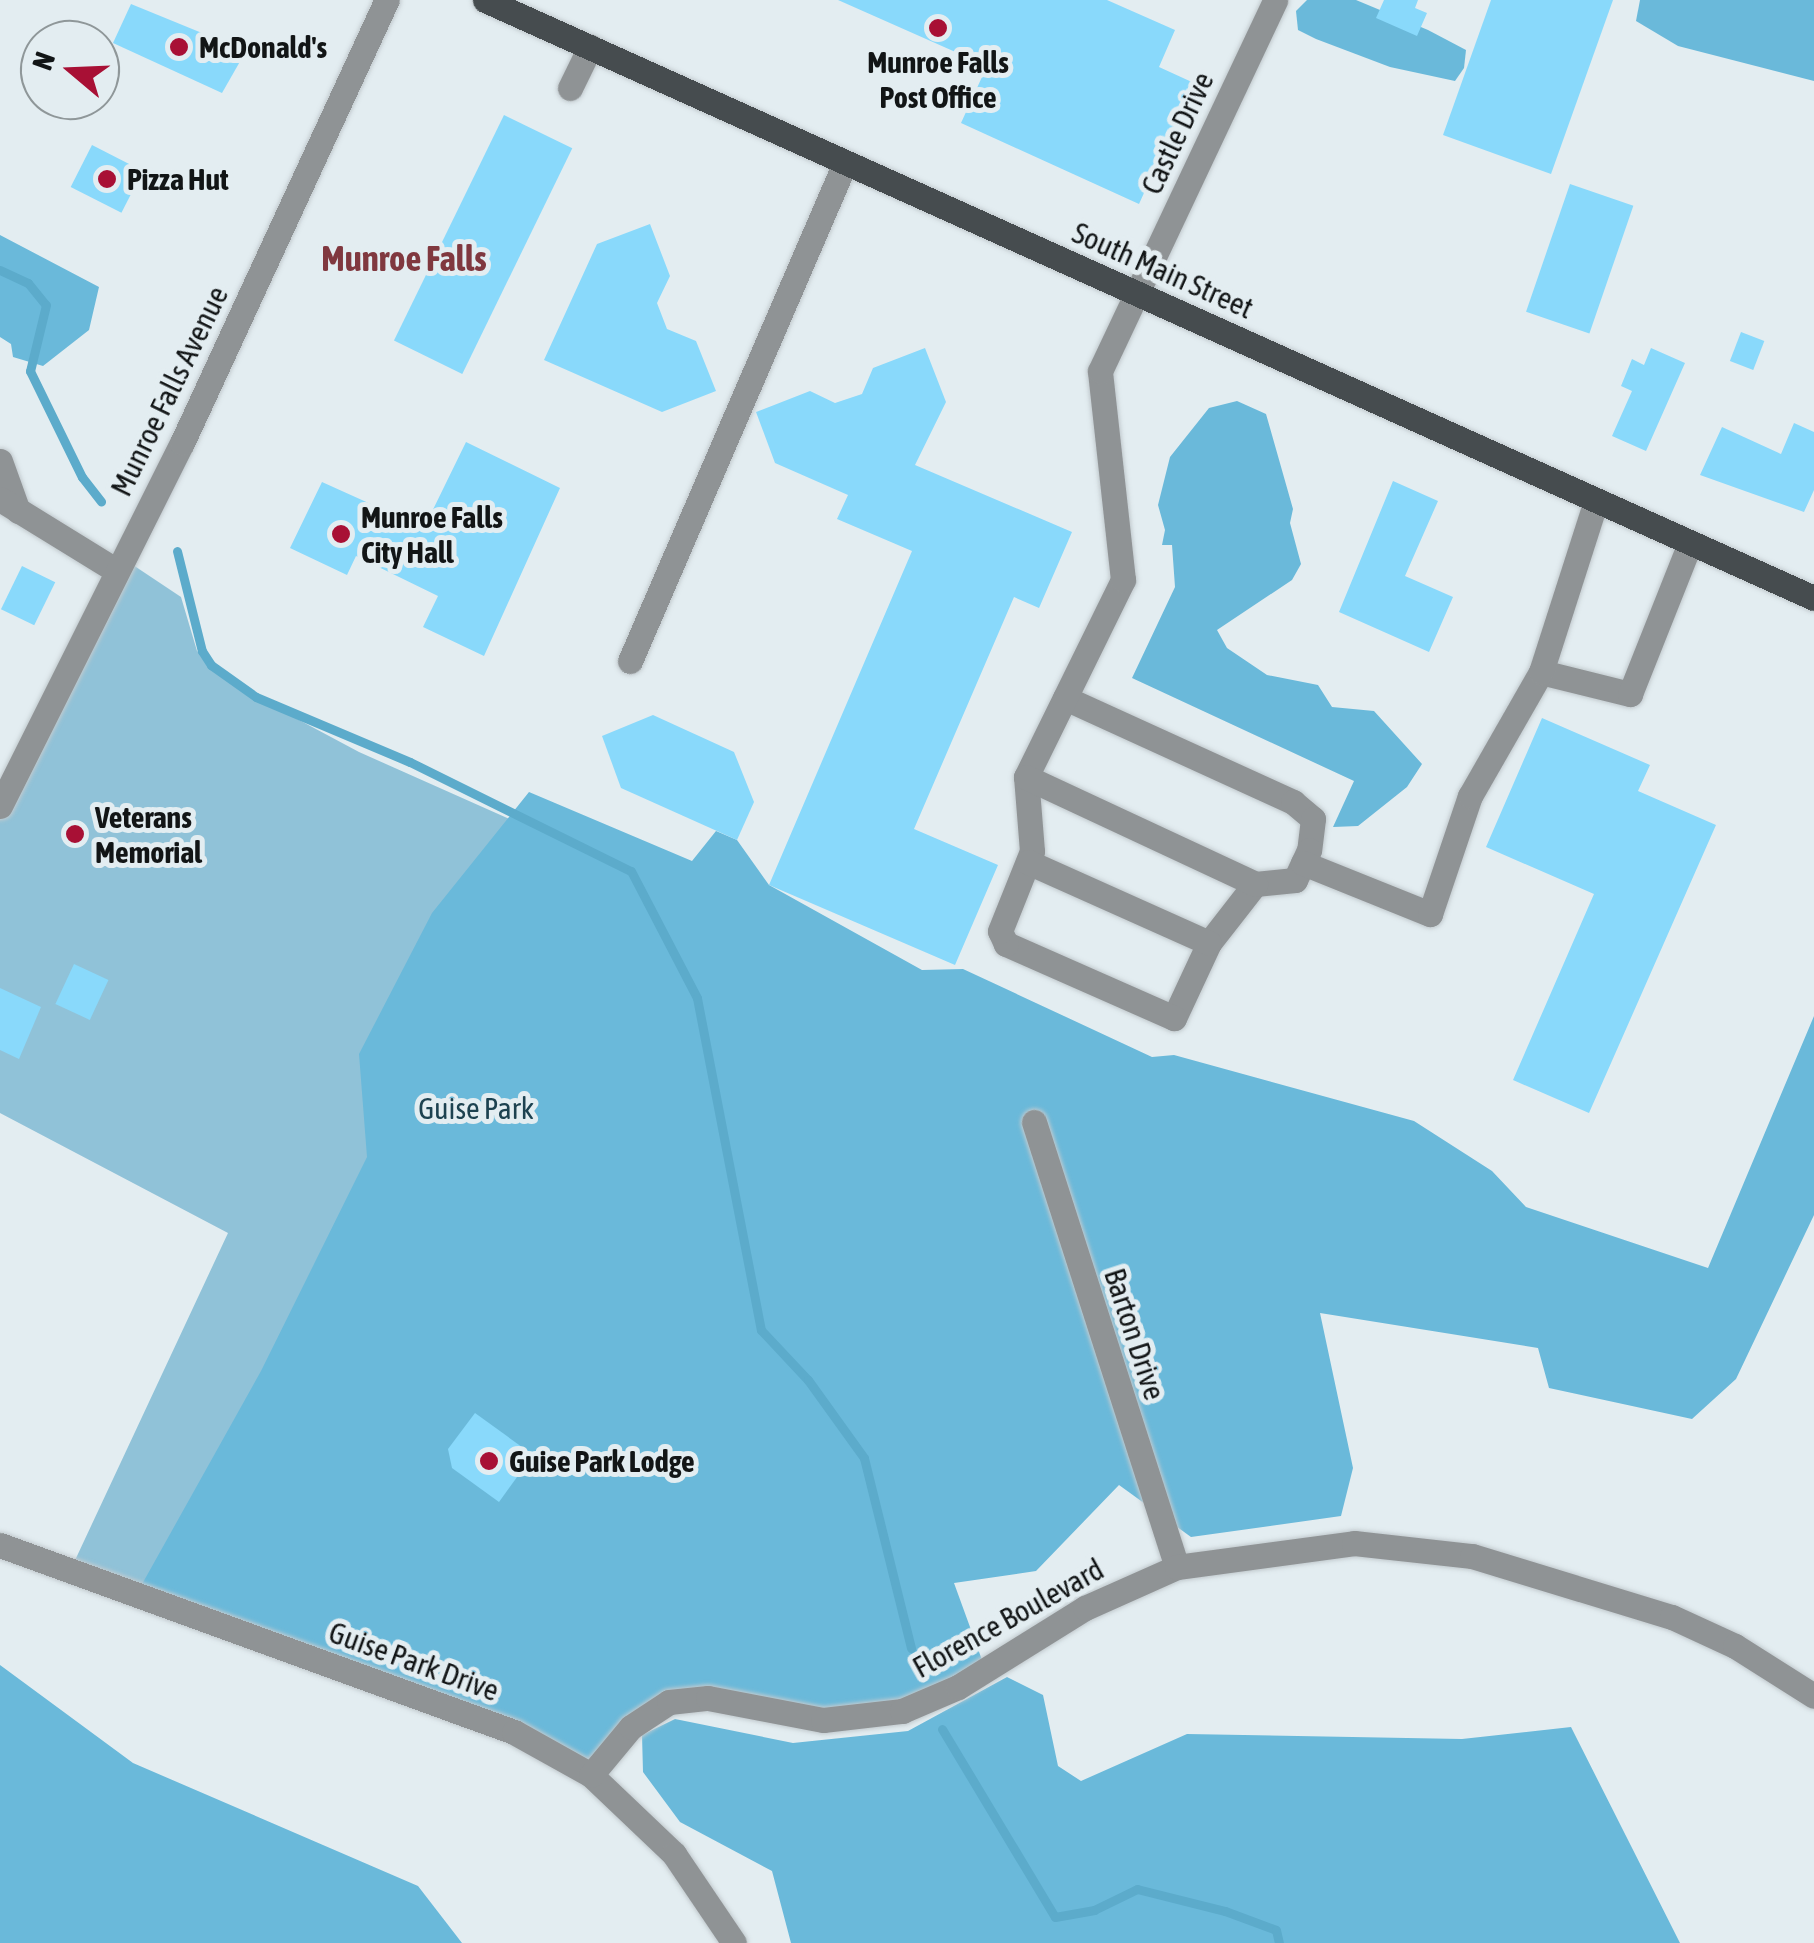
<!DOCTYPE html>
<style>
body{margin:0}
#map{position:relative;width:1814px;height:1943px;overflow:hidden;background:#e3edf1;font-family:"Asap Condensed",sans-serif}
div>[style]{position:absolute}
.green>*{inset:0;background:#90c2d8}
.forest>*{inset:0;background:#6ab9da}
.stream>*{height:9px;margin:-4.5px;padding:0 4.5px;transform-origin:4.5px;border-radius:4.5px;background:#5cabcb}
.building>*{inset:0;background:#89d9fb;transform-origin:0 0}
.roads{filter:drop-shadow(0 0 2px #c2cace) drop-shadow(0 0 2px #c2cace)}
.minor>*{height:25px;margin:-12.5px;padding:0 12.5px;transform-origin:12.5px;border-radius:12.5px;background:#8f9395}
.major>*{height:25px;margin:-12.5px;padding:0 12.5px;transform-origin:12.5px;border-radius:12.5px;background:#464c4f}
.dots>*{width:28px;height:28px;translate:-50% -50%;box-sizing:border-box;border:5px solid #e3edf1;border-radius:50%}
span{translate:-50% -50%;white-space:nowrap;text-align:center;line-height:1.15;-webkit-text-stroke:10px #e3edf1;paint-order:stroke}
.poi-label{font-size:30px;color:#121516;font-weight:700}
.left{translate:0 -50%;text-align:left}
.street-label{font-size:30px;color:#121516}
.park-label{font-size:30px;color:#1d4250}
.quarter-label{font-size:35px;color:#80383f;font-weight:700}
.north{position:absolute;left:20px;top:20px;width:100px;height:100px;box-sizing:border-box;background:#e3edf1;border:2px solid #8f9799;border-radius:50%;rotate:289deg;font-size:28px;font-weight:700;line-height:40px;text-align:center;color:#121516}
.north::after{content:'';display:block;margin:auto;width:35px;height:45px;background:#a81035;clip-path:polygon(50% 0,100% 100%,50% 72%,0 100%)}
</style>
<div id="map">
<div class="green">
<div style="clip-path:polygon(124px 559px,181px 597px,197px 651px,256px 697px,359px 752px,839px 966px,514px 1732px,70px 1571px,228px 1233px,0 1113px,0 806px)"></div>
</div>
<div class="forest">
<div style="clip-path:polygon(1307px 0,1356px 0,1428px 30px,1466px 50px,1464px 68px,1455px 81px,1390px 67px,1316px 39px,1298px 30px,1296px 11px)"></div>
<div style="clip-path:polygon(1640px 0,1814px 0,1814px 81px,1678px 46px,1636px 21px)"></div>
<div style="clip-path:polygon(0 235px,99px 287px,89px 330px,43px 366px,13px 357px,11px 344px,0 337px)"></div>
<div style="clip-path:polygon(1237px 401px,1266px 414px,1293px 509px,1290px 523px,1301px 564px,1292px 580px,1217px 630px,1227px 648px,1267px 675px,1318px 685px,1332px 707px,1374px 711px,1422px 764px,1407px 787px,1358px 826px,1333px 827px,1354px 781px,1132px 678px,1175px 587px,1172px 545px,1162px 545px,1165px 530px,1158px 505px,1170px 457px,1209px 408px)"></div>
<div style="clip-path:polygon(529px 792px,692px 861px,716px 831px,737px 840px,769px 885px,922px 970px,963px 969px,1152px 1057px,1174px 1055px,1414px 1121px,1492px 1171px,1526px 1207px,1708px 1268px,1814px 1016px,1814px 1215px,1736px 1379px,1692px 1419px,1549px 1388px,1538px 1348px,1320px 1313px,1353px 1468px,1341px 1516px,1191px 1537px,1119px 1485px,1036px 1571px,954px 1583px,986px 1671px,902px 1711px,669px 1702px,591px 1775px,136px 1595px,261px 1371px,367px 1157px,359px 1054px,432px 913px)"></div>
<div style="clip-path:polygon(0 1665px,133px 1763px,418px 1886px,462px 1943px,0 1943px)"></div>
<div style="clip-path:polygon(1007px 1677px,1043px 1695px,1058px 1766px,1081px 1781px,1187px 1734px,1462px 1739px,1571px 1727px,1680px 1943px,791px 1943px,772px 1871px,680px 1822px,643px 1772px,642px 1735px,675px 1719px,793px 1743px,908px 1731px)"></div>
</div>
<div class="stream">
<div style="left:0;top:270px;width:31px;rotate:25deg"></div>
<div style="left:28px;top:283px;width:28px;rotate:51deg"></div>
<div style="left:46px;top:305px;width:68px;rotate:103.6deg"></div>
<div style="left:30px;top:371px;width:118px;rotate:63.9deg"></div>
<div style="left:82px;top:477px;width:31px;rotate:52deg"></div>
<div style="left:177px;top:551px;width:103px;rotate:76deg"></div>
<div style="left:202px;top:651px;width:17px;rotate:57deg"></div>
<div style="left:211px;top:665px;width:55px;rotate:35.4deg"></div>
<div style="left:256px;top:697px;width:167px;rotate:22.9deg"></div>
<div style="left:410px;top:762px;width:246px;rotate:26.3deg"></div>
<div style="left:631px;top:871px;width:143px;rotate:62.5deg"></div>
<div style="left:697px;top:998px;width:338px;rotate:79.1deg"></div>
<div style="left:761px;top:1330px;width:69px;rotate:46.8deg"></div>
<div style="left:808px;top:1380px;width:96px;rotate:54.3deg"></div>
<div style="left:864px;top:1458px;width:196px;rotate:76.1deg"></div>
<div style="left:942px;top:1729px;width:219px;rotate:59deg"></div>
<div style="left:1055px;top:1917px;width:40px;rotate:-10deg"></div>
<div style="left:1094px;top:1910px;width:48px;rotate:-26deg"></div>
<div style="left:1137px;top:1889px;width:91px;rotate:14deg"></div>
<div style="left:1225px;top:1911px;width:54px;rotate:20.4deg"></div>
<div style="left:1276px;top:1930px;width:13px;rotate:77deg"></div>
</div>
<div class="building">
<div style="clip-path:polygon(838px 0,1107px 0,1175px 30px,1159px 67px,1194px 83px,1139px 204px,961px 123px,987px 66px)"></div>
<div style="clip-path:polygon(1384px 0,1418px 0,1415px 8px,1427px 13px,1417px 36px,1376px 18px)"></div>
<div style="clip-path:polygon(1491px 0,1613px 0,1551px 174px,1443px 135px)"></div>
<div style="clip-path:polygon(131px 4px,246px 51px,222px 93px,113px 43px)"></div>
<div style="left:504px;top:115px;width:76px;height:251px;rotate:26deg"></div>
<div style="left:92px;top:145px;width:57px;height:47px;rotate:27deg"></div>
<div style="left:1570px;top:184px;width:67px;height:135px;rotate:19deg"></div>
<div style="clip-path:polygon(650px 224px,670px 276px,657px 303px,667px 329px,696px 341px,716px 391px,662px 412px,544px 360px,597px 244px)"></div>
<div style="left:1741px;top:332px;width:25px;height:31px;rotate:21deg"></div>
<div style="clip-path:polygon(925px 348px,946px 402px,915px 465px,1072px 532px,1039px 608px,1014px 597px,914px 829px,998px 865px,955px 965px,769px 885px,912px 551px,837px 519px,848px 495px,775px 463px,756px 412px,810px 391px,835px 403px,862px 394px,873px 368px)"></div>
<div style="clip-path:polygon(1651px 348px,1685px 363px,1646px 451px,1612px 436px,1632px 391px,1621px 386px,1632px 359px,1644px 365px)"></div>
<div style="clip-path:polygon(1794px 423px,1814px 432px,1814px 490px,1804px 512px,1700px 475px,1722px 427px,1781px 454px)"></div>
<div style="clip-path:polygon(466px 442px,560px 488px,484px 656px,423px 627px,438px 596px,356px 556px,347px 575px,290px 548px,322px 482px,424px 528px)"></div>
<div style="clip-path:polygon(1393px 481px,1438px 501px,1405px 576px,1453px 597px,1429px 652px,1339px 612px)"></div>
<div style="left:22px;top:566px;width:37px;height:48px;rotate:26deg"></div>
<div style="clip-path:polygon(653px 715px,734px 752px,754px 802px,737px 840px,621px 788px,602px 736px)"></div>
<div style="clip-path:polygon(1542px 718px,1650px 765px,1638px 791px,1716px 825px,1589px 1113px,1513px 1080px,1594px 894px,1486px 847px)"></div>
<div style="left:74px;top:964px;width:38px;height:44px;rotate:25deg"></div>
<div style="clip-path:polygon(0 988px,41px 1007px,19px 1059px,0 1050px)"></div>
<div style="clip-path:polygon(475px 1413px,533px 1455px,499px 1502px,452px 1468px,448px 1449px)"></div>
</div>
<div class="roads">
<div class="minor">
<div style="left:570px;top:88px;width:46px;rotate:-64deg"></div>
<div style="left:0;top:461px;width:53px;rotate:70.2deg"></div>
<div style="left:0;top:499px;width:137px;rotate:31.6deg"></div>
<div style="left:630px;top:661px;width:542px;rotate:-66.65deg"></div>
<div style="left:1541px;top:672px;width:92px;rotate:13.9deg"></div>
<div style="left:1630px;top:694px;width:162px;rotate:-68.3deg"></div>
<div style="left:1065px;top:698px;width:251px;rotate:24.5deg"></div>
<div style="left:1293px;top:802px;width:26px;rotate:40deg"></div>
<div style="left:1313px;top:819px;width:31px;rotate:97deg"></div>
<div style="left:1309px;top:850px;width:33px;rotate:115deg"></div>
<div style="left:1295px;top:880px;width:40px;rotate:174.3deg"></div>
<div style="left:1255px;top:884px;width:75px;rotate:127.9deg"></div>
<div style="left:1209px;top:943px;width:83px;rotate:115deg"></div>
<div style="left:1174px;top:1018px;width:184px;rotate:-156.2deg"></div>
<div style="left:1006px;top:944px;width:14px;rotate:-115deg"></div>
<div style="left:1000px;top:931px;width:86px;rotate:-68.2deg"></div>
<div style="left:1032px;top:851px;width:74px;rotate:-94.6deg"></div>
<div style="left:1026px;top:777px;width:220px;rotate:-63.8deg"></div>
<div style="left:1123px;top:580px;width:210px;rotate:-96.3deg"></div>
<div style="left:1100px;top:371px;width:410px;rotate:-64.7deg"></div>
<div style="left:1026px;top:777px;width:253px;rotate:25deg"></div>
<div style="left:0;top:806px;width:406px;rotate:-63.4deg"></div>
<div style="left:182px;top:443px;width:488px;rotate:-65.2deg"></div>
<div style="left:1028px;top:862px;width:198px;rotate:24.1deg"></div>
<div style="left:1303px;top:863px;width:137px;rotate:21.9deg"></div>
<div style="left:1430px;top:914px;width:125px;rotate:-71.3deg"></div>
<div style="left:1470px;top:796px;width:143px;rotate:-60.2deg"></div>
<div style="left:1541px;top:672px;width:180px;rotate:-72.2deg"></div>
<div style="left:1034px;top:1122px;width:467px;rotate:72.2deg"></div>
<div style="left:0;top:1545px;width:547px;rotate:19.99deg"></div>
<div style="left:514px;top:1732px;width:88px;rotate:29.2deg"></div>
<div style="left:591px;top:1775px;width:115px;rotate:43.6deg"></div>
<div style="left:674px;top:1854px;width:107px;rotate:56deg"></div>
<div style="left:591px;top:1775px;width:62px;rotate:-50.2deg"></div>
<div style="left:631px;top:1727px;width:45px;rotate:-33.3deg"></div>
<div style="left:669px;top:1702px;width:39px;rotate:-6deg"></div>
<div style="left:708px;top:1698px;width:117px;rotate:10.8deg"></div>
<div style="left:823px;top:1720px;width:80px;rotate:-6.5deg"></div>
<div style="left:902px;top:1711px;width:61px;rotate:-23.2deg"></div>
<div style="left:958px;top:1687px;width:150px;rotate:-31.9deg"></div>
<div style="left:1085px;top:1608px;width:101px;rotate:-24deg"></div>
<div style="left:1177px;top:1567px;width:179px;rotate:-7.7deg"></div>
<div style="left:1354px;top:1543px;width:119px;rotate:6.3deg"></div>
<div style="left:1472px;top:1556px;width:209px;rotate:17deg"></div>
<div style="left:1672px;top:1617px;width:69px;rotate:24.7deg"></div>
<div style="left:1735px;top:1646px;width:93px;rotate:32.3deg"></div>
</div>
<div class="major">
<div style="left:485px;top:0;width:1457px;rotate:24.23deg"></div>
</div>
</div>
<div class="dots">
<div style="left:938px;top:28px;background:#a81035"></div>
<div style="left:179px;top:47px;background:#a81035"></div>
<div style="left:107px;top:179px;background:#a81035"></div>
<div style="left:341px;top:534px;background:#a81035"></div>
<div style="left:75px;top:834px;background:#a81035"></div>
<div style="left:489px;top:1461px;background:#a81035"></div>
</div>
<div class="poi-label">
<span class="left" style="left:199px;top:47px">McDonald's</span>
<span style="left:938px;top:79px">Munroe Falls<br>Post Office</span>
<span class="left" style="left:127px;top:179px">Pizza Hut</span>
<span class="left" style="left:361px;top:534px">Munroe Falls<br>City Hall</span>
<span class="left" style="left:95px;top:834px">Veterans<br>Memorial</span>
<span class="left" style="left:509px;top:1461px">Guise Park Lodge</span>
</div>
<div class="street-label">
<span style="left:1177px;top:133px;rotate:-65deg">Castle Drive</span>
<span style="left:1163px;top:270px;rotate:24deg">South Main Street</span>
<span style="left:169px;top:391px;rotate:-64deg">Munroe Falls Avenue</span>
<span style="left:1135px;top:1334px;rotate:72deg">Barton Drive</span>
<span style="left:1008px;top:1618px;rotate:-29deg">Florence Boulevard</span>
<span style="left:414px;top:1661px;rotate:20deg">Guise Park Drive</span>
</div>
<div class="park-label">
<span style="left:476px;top:1108px">Guise Park</span>
</div>
<div class="quarter-label">
<span style="left:404px;top:258px">Munroe Falls</span>
</div>
<div class="north">N</div>
</div>
